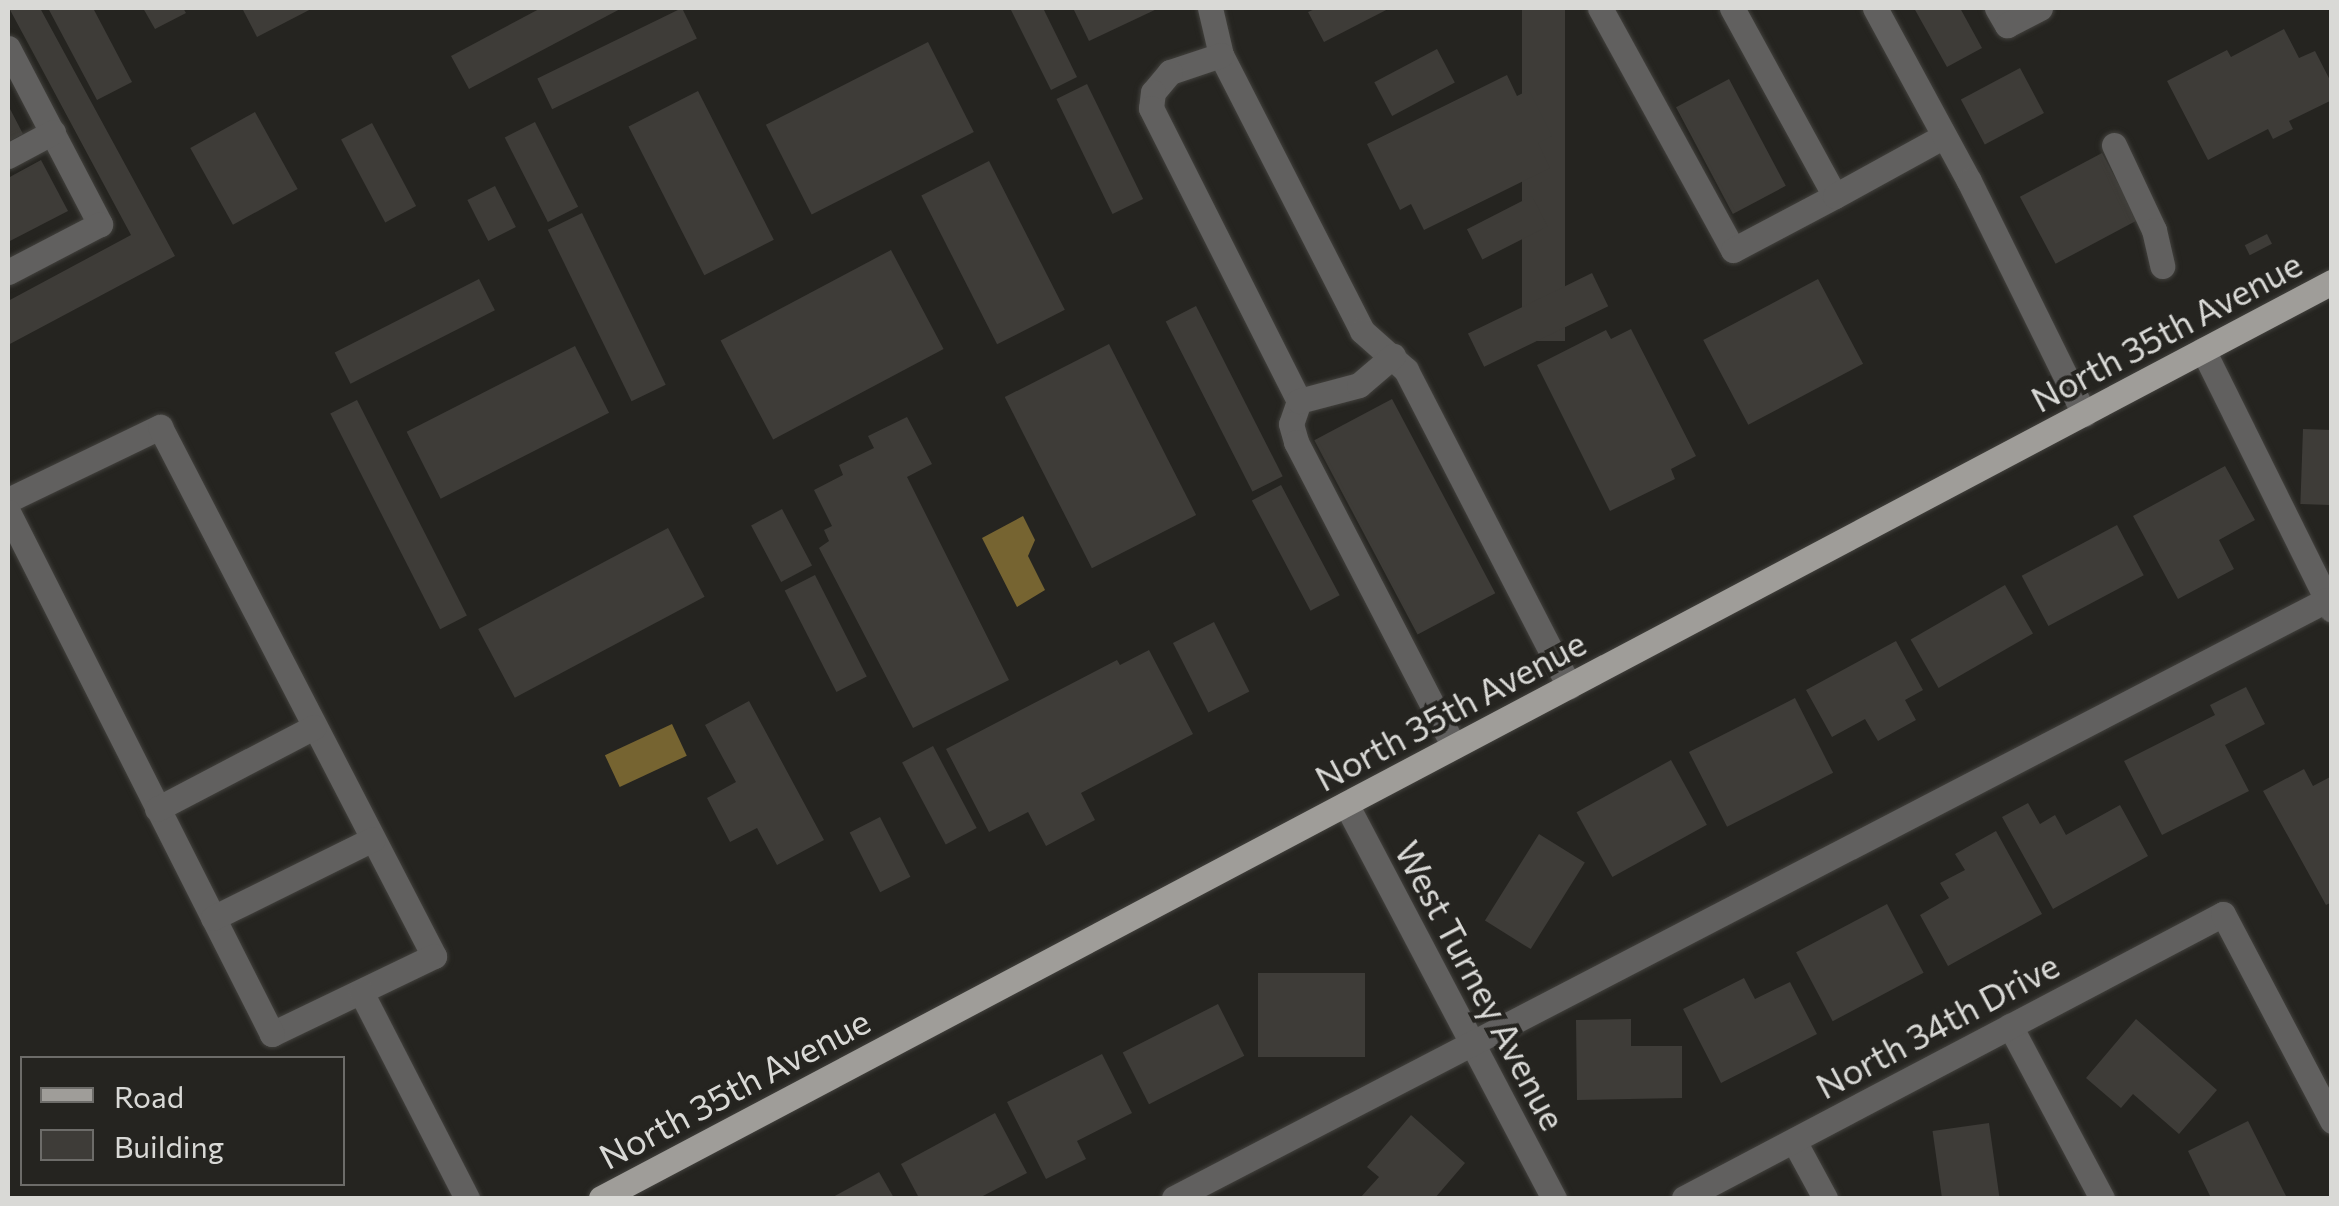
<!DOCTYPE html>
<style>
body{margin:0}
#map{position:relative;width:2339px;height:1206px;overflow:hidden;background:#252420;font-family:Commissioner,sans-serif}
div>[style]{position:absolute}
.water>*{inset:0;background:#766431;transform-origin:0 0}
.building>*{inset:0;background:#3e3c38;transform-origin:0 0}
.roads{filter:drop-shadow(0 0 2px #42413d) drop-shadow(0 0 2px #42413d)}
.minor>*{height:25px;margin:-12.5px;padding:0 12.5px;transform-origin:12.5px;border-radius:12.5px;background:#61605f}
.major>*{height:25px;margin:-12.5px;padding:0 12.5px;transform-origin:12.5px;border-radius:12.5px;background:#9f9d99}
span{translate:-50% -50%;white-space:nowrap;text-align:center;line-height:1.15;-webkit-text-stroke:8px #252420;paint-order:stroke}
.street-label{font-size:35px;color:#d9d9d6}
.frame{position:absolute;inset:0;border:10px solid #d9d9d6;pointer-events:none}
.legend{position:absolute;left:20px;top:1056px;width:325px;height:130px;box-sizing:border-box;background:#252420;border:2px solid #6d6c69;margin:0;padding:12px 18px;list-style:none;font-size:30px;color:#d9d9d6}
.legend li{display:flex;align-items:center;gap:20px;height:50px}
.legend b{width:50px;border:2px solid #6d6c69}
</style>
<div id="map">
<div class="water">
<div style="clip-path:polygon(1023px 516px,1035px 540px,1028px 556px,1045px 590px,1017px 607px,982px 538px)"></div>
<div style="left:672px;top:724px;width:35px;height:74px;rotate:65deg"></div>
</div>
<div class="building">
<div style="clip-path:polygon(9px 8px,40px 8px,175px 256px,8px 345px,8px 301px,131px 235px)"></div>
<div style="clip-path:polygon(48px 8px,93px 8px,132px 82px,97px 100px)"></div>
<div style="clip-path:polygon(143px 8px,183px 8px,186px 13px,155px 29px)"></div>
<div style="clip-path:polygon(242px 8px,313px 8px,257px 37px)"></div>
<div style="clip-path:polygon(541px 8px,622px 8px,469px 89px,451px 56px)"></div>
<div style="left:682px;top:8px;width:34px;height:161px;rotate:64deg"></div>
<div style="clip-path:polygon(1010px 8px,1043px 8px,1077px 77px,1051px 90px)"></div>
<div style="clip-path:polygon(1073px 8px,1159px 8px,1089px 41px)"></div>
<div style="clip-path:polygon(1317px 8px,1390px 8px,1324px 42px,1308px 12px)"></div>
<div style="left:1522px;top:8px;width:43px;height:333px"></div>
<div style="clip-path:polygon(1914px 8px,1960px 8px,1982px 48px,1947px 67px)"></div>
<div style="clip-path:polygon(2284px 29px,2299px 58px,2315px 51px,2332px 84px,2332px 100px,2289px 121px,2293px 129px,2273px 139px,2268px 129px,2208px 160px,2167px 81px,2227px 50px,2231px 57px)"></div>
<div style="left:928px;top:42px;width:101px;height:182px;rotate:63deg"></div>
<div style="left:1437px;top:49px;width:38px;height:71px;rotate:62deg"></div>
<div style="left:2020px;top:68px;width:51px;height:67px;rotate:62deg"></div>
<div style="clip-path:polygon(1507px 75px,1517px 96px,1529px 90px,1552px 136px,1538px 143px,1550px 168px,1424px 230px,1411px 204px,1400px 210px,1367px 144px)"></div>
<div style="left:1729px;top:79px;width:121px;height:60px;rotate:62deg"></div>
<div style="left:1087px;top:84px;width:128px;height:34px;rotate:64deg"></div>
<div style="left:698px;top:91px;width:167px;height:78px;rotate:63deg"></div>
<div style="clip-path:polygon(8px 105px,23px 134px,8px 142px)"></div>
<div style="left:255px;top:112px;width:88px;height:74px;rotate:61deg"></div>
<div style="left:535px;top:122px;width:95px;height:34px;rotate:63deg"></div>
<div style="left:372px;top:123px;width:94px;height:35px;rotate:62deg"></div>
<div style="left:2102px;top:153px;width:76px;height:93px;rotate:62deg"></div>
<div style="clip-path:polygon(41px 160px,68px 211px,8px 242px,8px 178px)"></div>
<div style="left:989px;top:161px;width:167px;height:76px;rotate:63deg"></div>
<div style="left:495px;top:186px;width:46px;height:31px;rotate:63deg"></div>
<div style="left:1532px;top:196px;width:34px;height:73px;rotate:63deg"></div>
<div style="left:582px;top:213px;width:191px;height:38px;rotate:64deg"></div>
<div style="left:2267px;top:234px;width:11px;height:25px;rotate:63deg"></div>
<div style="left:891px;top:250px;width:112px;height:193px;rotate:62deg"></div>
<div style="left:1592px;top:273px;width:37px;height:138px;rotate:64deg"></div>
<div style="left:479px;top:279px;width:35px;height:162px;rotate:63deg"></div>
<div style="left:1818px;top:279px;width:96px;height:130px;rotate:62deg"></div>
<div style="left:1196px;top:306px;width:191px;height:34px;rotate:63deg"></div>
<div style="clip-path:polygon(1631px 329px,1696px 456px,1671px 469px,1675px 479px,1610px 511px,1537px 365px,1606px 330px,1611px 339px)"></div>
<div style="left:1109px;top:344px;width:192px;height:117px;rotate:63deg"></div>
<div style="left:575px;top:346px;width:75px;height:189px;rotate:63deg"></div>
<div style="left:1392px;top:399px;width:220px;height:88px;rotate:62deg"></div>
<div style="left:357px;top:400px;width:242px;height:30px;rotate:63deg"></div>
<div style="clip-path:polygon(907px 417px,932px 464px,907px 477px,1009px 680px,913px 728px,819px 548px,829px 541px,824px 530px,832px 526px,814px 490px,843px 475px,839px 465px,874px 448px,868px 436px)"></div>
<div style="left:2303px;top:429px;width:29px;height:75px;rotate:2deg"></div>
<div style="clip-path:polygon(2225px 466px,2255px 520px,2219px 540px,2234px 569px,2178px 599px,2133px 516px)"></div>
<div style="left:1281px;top:485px;width:125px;height:33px;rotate:62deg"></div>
<div style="left:782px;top:509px;width:64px;height:35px;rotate:62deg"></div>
<div style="left:2117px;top:525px;width:57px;height:108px;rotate:62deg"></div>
<div style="left:668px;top:528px;width:78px;height:215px;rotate:62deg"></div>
<div style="left:815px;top:575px;width:114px;height:34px;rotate:63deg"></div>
<div style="left:2005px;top:585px;width:56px;height:109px;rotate:60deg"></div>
<div style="left:1214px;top:622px;width:78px;height:46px;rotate:63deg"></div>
<div style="clip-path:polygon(1896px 641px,1923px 690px,1905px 700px,1916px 720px,1878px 741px,1865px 719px,1832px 737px,1806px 690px)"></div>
<div style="clip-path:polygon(1149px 650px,1193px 734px,1081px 793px,1095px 820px,1046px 846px,1028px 812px,989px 832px,946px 749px,1117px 660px,1120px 665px)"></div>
<div style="clip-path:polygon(2246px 687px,2265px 724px,2225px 745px,2249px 791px,2162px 835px,2124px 761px,2215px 715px,2210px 705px)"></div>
<div style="left:1795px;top:698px;width:84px;height:119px;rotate:63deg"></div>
<div style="clip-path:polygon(749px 701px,824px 840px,777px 865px,757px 828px,730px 842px,707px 798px,736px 782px,705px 725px)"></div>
<div style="left:933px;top:746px;width:93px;height:35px;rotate:62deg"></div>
<div style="left:1671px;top:760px;width:74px;height:108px;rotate:61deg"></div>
<div style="clip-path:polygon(2304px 769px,2313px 786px,2332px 776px,2332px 902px,2326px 905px,2263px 791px)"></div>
<div style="clip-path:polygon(2028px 803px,2040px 824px,2055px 815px,2066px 835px,2120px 805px,2148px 856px,2053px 909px,2002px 817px)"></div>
<div style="left:880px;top:817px;width:67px;height:34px;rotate:63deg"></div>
<div style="clip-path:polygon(1996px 831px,2042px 914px,1948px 966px,1920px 915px,1949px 898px,1940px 883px,1965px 870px,1955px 854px)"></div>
<div style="left:1539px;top:834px;width:54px;height:102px;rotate:32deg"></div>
<div style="left:1887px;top:904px;width:78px;height:103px;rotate:62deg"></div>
<div style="left:1258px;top:973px;width:107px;height:84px"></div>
<div style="clip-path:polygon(1744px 978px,1755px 999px,1790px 982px,1817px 1034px,1721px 1083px,1683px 1009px)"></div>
<div style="left:1218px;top:1004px;width:58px;height:107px;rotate:63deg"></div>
<div style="clip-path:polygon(1631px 1019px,1631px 1046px,1682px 1046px,1682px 1098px,1577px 1100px,1576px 1020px)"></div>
<div style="clip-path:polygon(2136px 1019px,2217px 1090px,2179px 1134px,2133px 1094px,2121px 1108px,2086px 1078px)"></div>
<div style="clip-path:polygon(1102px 1054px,1132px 1113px,1077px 1141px,1086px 1159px,1046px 1179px,1007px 1102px)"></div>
<div style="clip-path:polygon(995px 1113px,1027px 1173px,979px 1198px,919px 1198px,901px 1164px)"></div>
<div style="clip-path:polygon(1411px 1115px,1465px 1163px,1435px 1198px,1360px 1198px,1379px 1177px,1367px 1167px)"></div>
<div style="clip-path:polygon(2248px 1121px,2287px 1198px,2211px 1198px,2188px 1151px)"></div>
<div style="left:1989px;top:1123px;width:76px;height:57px;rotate:82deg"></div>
<div style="clip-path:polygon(879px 1172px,894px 1198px,831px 1198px)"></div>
</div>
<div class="roads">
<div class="minor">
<div style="left:1210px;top:8px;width:48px;rotate:76.8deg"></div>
<div style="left:1221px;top:55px;width:310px;rotate:62.9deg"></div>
<div style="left:1362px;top:331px;width:59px;rotate:41.6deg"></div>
<div style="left:1406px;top:370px;width:356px;rotate:62.7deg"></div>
<div style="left:1600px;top:8px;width:276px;rotate:61.2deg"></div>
<div style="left:1733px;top:250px;width:115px;rotate:-27.9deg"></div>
<div style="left:1732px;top:8px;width:214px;rotate:61.3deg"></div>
<div style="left:1835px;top:196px;width:124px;rotate:-28.8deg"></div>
<div style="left:1875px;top:8px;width:197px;rotate:61.5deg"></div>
<div style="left:1969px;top:181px;width:260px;rotate:63.7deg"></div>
<div style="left:1997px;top:8px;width:20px;rotate:60deg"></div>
<div style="left:2007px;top:25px;width:37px;rotate:-27deg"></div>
<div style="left:8px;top:48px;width:199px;rotate:62.4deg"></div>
<div style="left:100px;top:224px;width:104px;rotate:152.4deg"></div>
<div style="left:1221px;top:55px;width:54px;rotate:161.6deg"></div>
<div style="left:1170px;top:72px;width:26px;rotate:130deg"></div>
<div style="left:1153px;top:92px;width:16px;rotate:97deg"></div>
<div style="left:1151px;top:108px;width:328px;rotate:63.2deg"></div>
<div style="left:2114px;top:145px;width:94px;rotate:64.8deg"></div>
<div style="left:2154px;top:230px;width:37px;rotate:77deg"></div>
<div style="left:8px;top:156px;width:51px;rotate:-28.1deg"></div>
<div style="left:2203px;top:350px;width:290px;rotate:63.6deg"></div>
<div style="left:1299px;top:401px;width:24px;rotate:109deg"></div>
<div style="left:1291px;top:424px;width:19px;rotate:74deg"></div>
<div style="left:1296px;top:442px;width:343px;rotate:62.6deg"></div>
<div style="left:1299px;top:401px;width:62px;rotate:-14.9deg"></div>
<div style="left:1359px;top:385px;width:45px;rotate:-40.5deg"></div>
<div style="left:8px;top:500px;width:169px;rotate:-25.7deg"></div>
<div style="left:160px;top:427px;width:596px;rotate:62.62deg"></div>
<div style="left:434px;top:956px;width:180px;rotate:154.3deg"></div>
<div style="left:272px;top:1034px;width:585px;rotate:-116.83deg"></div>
<div style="left:1346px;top:804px;width:446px;rotate:62.2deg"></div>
<div style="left:157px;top:809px;width:177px;rotate:-27.6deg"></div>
<div style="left:213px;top:918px;width:178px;rotate:-26.3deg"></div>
<div style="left:361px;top:992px;width:232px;rotate:62.8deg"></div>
<div style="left:2010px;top:1026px;width:195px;rotate:61.9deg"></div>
<div style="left:1794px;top:1141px;width:65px;rotate:61.5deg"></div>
<div style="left:1174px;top:1198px;width:1298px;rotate:-27.43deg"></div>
<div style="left:1684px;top:1198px;width:609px;rotate:-27.78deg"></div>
<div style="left:2223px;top:914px;width:234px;rotate:62.2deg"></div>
</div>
<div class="major">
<div style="left:601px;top:1198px;width:1958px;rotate:-27.89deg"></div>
</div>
</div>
<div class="street-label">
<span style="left:2166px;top:331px;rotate:-28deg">North 35th Avenue</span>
<span style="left:1450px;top:710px;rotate:-28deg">North 35th Avenue</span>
<span style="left:1481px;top:985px;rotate:62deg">West Turney Avenue</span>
<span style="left:1937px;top:1025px;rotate:-28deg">North 34th Drive</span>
<span style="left:734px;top:1088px;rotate:-28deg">North 35th Avenue</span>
</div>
<div class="frame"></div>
<ul class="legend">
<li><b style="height:12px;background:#9f9d99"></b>Road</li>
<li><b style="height:28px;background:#3e3c38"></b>Building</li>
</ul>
</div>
